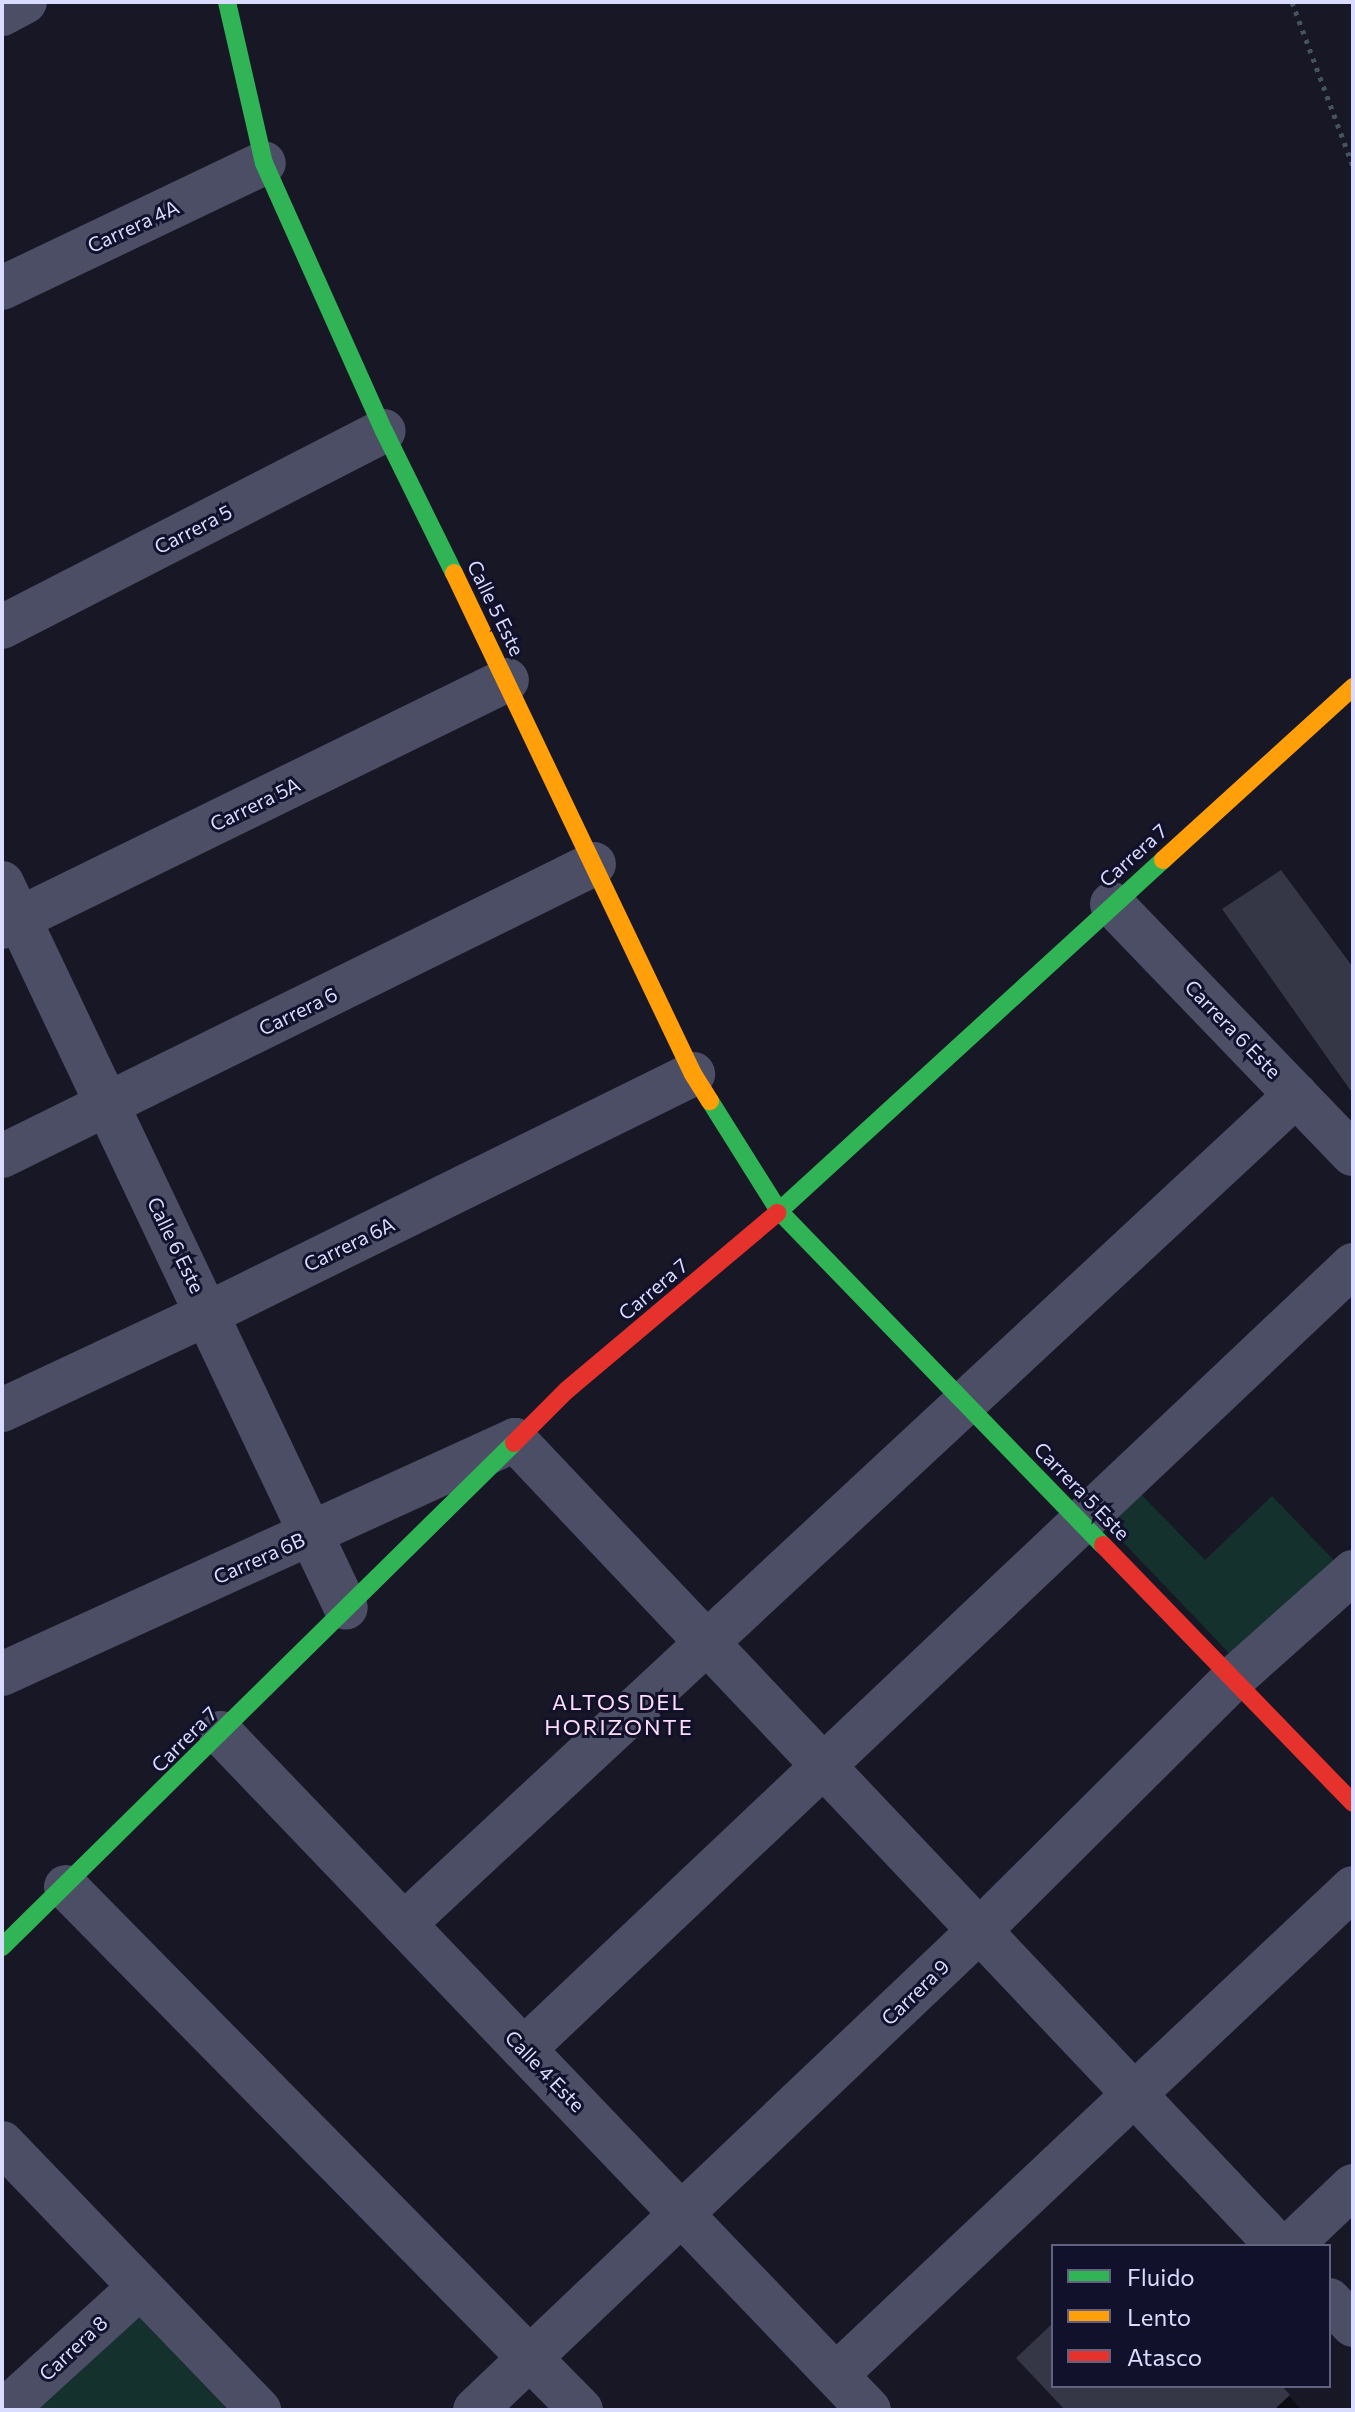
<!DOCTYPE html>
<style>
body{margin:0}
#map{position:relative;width:1355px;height:2412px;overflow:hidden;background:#171725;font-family:Commissioner,sans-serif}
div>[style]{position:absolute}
.green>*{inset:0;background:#14312d}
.shadow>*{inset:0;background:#0007}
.building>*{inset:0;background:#353646}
.path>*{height:5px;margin-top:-2.5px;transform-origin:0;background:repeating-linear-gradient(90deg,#44535e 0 4px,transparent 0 10px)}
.street>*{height:44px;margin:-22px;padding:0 22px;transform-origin:22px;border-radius:22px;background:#4c4e66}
.fast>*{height:18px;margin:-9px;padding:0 9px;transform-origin:9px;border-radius:9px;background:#30b455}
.slow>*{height:18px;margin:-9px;padding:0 9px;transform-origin:9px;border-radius:9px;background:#ff9f0a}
.jam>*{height:18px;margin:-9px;padding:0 9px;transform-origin:9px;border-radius:9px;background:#e5322d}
span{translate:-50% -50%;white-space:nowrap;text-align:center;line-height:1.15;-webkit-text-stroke:6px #11112b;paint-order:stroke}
.street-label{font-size:20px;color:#dadcff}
.neighbourhood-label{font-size:22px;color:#ffdcf8;letter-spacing:2px}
.frame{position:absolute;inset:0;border:4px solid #dadcff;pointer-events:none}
.legend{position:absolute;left:1051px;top:2244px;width:280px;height:144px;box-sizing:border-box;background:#11112b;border:2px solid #616280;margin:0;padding:10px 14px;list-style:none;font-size:24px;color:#dadcff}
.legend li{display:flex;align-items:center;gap:16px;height:40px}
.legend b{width:40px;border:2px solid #616280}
</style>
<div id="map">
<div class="green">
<div style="clip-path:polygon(1134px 1487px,1205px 1560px,1272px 1496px,1350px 1577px,1249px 1674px,1101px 1519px)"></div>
<div style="clip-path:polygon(130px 2308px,228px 2410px,26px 2410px)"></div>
</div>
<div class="shadow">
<div style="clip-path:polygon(1281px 872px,1353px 966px,1353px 1094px,1225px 910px)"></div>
<div style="clip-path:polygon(1053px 2326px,1053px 2386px,1280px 2386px,1300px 2408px,1068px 2410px,1019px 2358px)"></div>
</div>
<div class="building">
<div style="clip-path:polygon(1281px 870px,1353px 967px,1353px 1094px,1222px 909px)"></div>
<div style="clip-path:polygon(1053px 2323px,1053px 2386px,1282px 2386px,1290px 2395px,1274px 2410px,1065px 2410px,1016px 2358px)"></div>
</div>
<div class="path">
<div style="left:1292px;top:2px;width:175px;rotate:69.6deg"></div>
</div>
<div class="street">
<div style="left:2px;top:14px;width:26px;rotate:-28deg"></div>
<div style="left:2px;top:288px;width:290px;rotate:-25.5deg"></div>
<div style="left:2px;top:627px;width:429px;rotate:-27.2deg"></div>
<div style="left:2px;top:883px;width:802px;rotate:64.62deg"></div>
<div style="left:1112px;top:904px;width:347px;rotate:46.1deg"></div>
<div style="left:2px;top:927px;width:562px;rotate:-26.06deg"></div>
<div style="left:2px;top:1156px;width:660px;rotate:-26.25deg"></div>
<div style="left:2px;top:1410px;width:229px;rotate:-25.1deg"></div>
<div style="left:209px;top:1313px;width:540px;rotate:-26.28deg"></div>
<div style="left:2px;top:1674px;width:564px;rotate:-24.52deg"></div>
<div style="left:515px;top:1440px;width:1110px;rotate:46.57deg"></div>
<div style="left:221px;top:1733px;width:937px;rotate:46.25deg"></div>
<div style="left:66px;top:1887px;width:734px;rotate:45.44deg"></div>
<div style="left:404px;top:1924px;width:1218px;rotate:-42.9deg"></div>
<div style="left:524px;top:2049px;width:1141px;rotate:-43.4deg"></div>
<div style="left:2px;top:2143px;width:371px;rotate:46.1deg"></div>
<div style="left:1290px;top:2246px;width:87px;rotate:-43.6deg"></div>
<div style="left:1329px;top:2300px;width:35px;rotate:46deg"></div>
<div style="left:836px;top:2375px;width:710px;rotate:-43.29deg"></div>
<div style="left:5px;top:2410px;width:183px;rotate:-42.3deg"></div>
<div style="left:475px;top:2410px;width:697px;rotate:-43.55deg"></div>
<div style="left:980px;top:1930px;width:356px;rotate:-44.8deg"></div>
<div style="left:1233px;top:1679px;width:161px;rotate:-41.7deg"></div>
</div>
<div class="fast">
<div style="left:227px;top:2px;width:165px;rotate:77.1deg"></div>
<div style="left:264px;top:163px;width:294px;rotate:65.9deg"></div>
<div style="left:384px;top:431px;width:158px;rotate:63.8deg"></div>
<div style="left:710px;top:1101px;width:130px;rotate:57.9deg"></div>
<div style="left:779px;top:1211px;width:465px;rotate:45.9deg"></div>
<div style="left:777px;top:1213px;width:523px;rotate:-42.44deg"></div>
<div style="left:2px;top:1947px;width:718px;rotate:-44.55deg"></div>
</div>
<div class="slow">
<div style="left:454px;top:573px;width:555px;rotate:64.5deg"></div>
<div style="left:693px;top:1074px;width:32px;rotate:58deg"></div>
<div style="left:1163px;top:860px;width:257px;rotate:-42.3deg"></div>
</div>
<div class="jam">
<div style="left:514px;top:1443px;width:75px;rotate:-45deg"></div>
<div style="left:567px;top:1390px;width:275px;rotate:-40.1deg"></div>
<div style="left:1103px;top:1545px;width:359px;rotate:45.9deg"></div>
</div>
<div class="street-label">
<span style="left:133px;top:226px;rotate:-25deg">Carrera 4A</span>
<span style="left:193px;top:529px;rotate:-27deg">Carrera 5</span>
<span style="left:496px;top:608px;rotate:64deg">Calle 5 Este</span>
<span style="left:255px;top:804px;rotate:-26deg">Carrera 5A</span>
<span style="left:1133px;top:855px;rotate:-42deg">Carrera 7</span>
<span style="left:298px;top:1011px;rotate:-26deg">Carrera 6</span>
<span style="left:1233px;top:1029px;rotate:46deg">Carrera 6 Este</span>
<span style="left:349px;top:1244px;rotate:-26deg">Carrera 6A</span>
<span style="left:176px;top:1245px;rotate:64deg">Calle 6 Este</span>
<span style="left:653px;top:1289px;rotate:-40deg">Carrera 7</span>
<span style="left:1082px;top:1491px;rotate:46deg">Carrera 5 Este</span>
<span style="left:259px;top:1558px;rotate:-24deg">Carrera 6B</span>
<span style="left:184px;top:1739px;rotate:-45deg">Carrera 7</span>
<span style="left:915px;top:1992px;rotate:-44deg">Carrera 9</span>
<span style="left:545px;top:2071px;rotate:46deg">Calle 4 Este</span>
<span style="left:73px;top:2348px;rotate:-43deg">Carrera 8</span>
</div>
<div class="neighbourhood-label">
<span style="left:619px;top:1714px">ALTOS DEL<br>HORIZONTE</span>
</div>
<div class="frame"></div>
<ul class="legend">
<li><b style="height:10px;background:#30b455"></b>Fluido</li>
<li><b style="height:10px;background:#ff9f0a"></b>Lento</li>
<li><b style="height:10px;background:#e5322d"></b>Atasco</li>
</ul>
</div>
